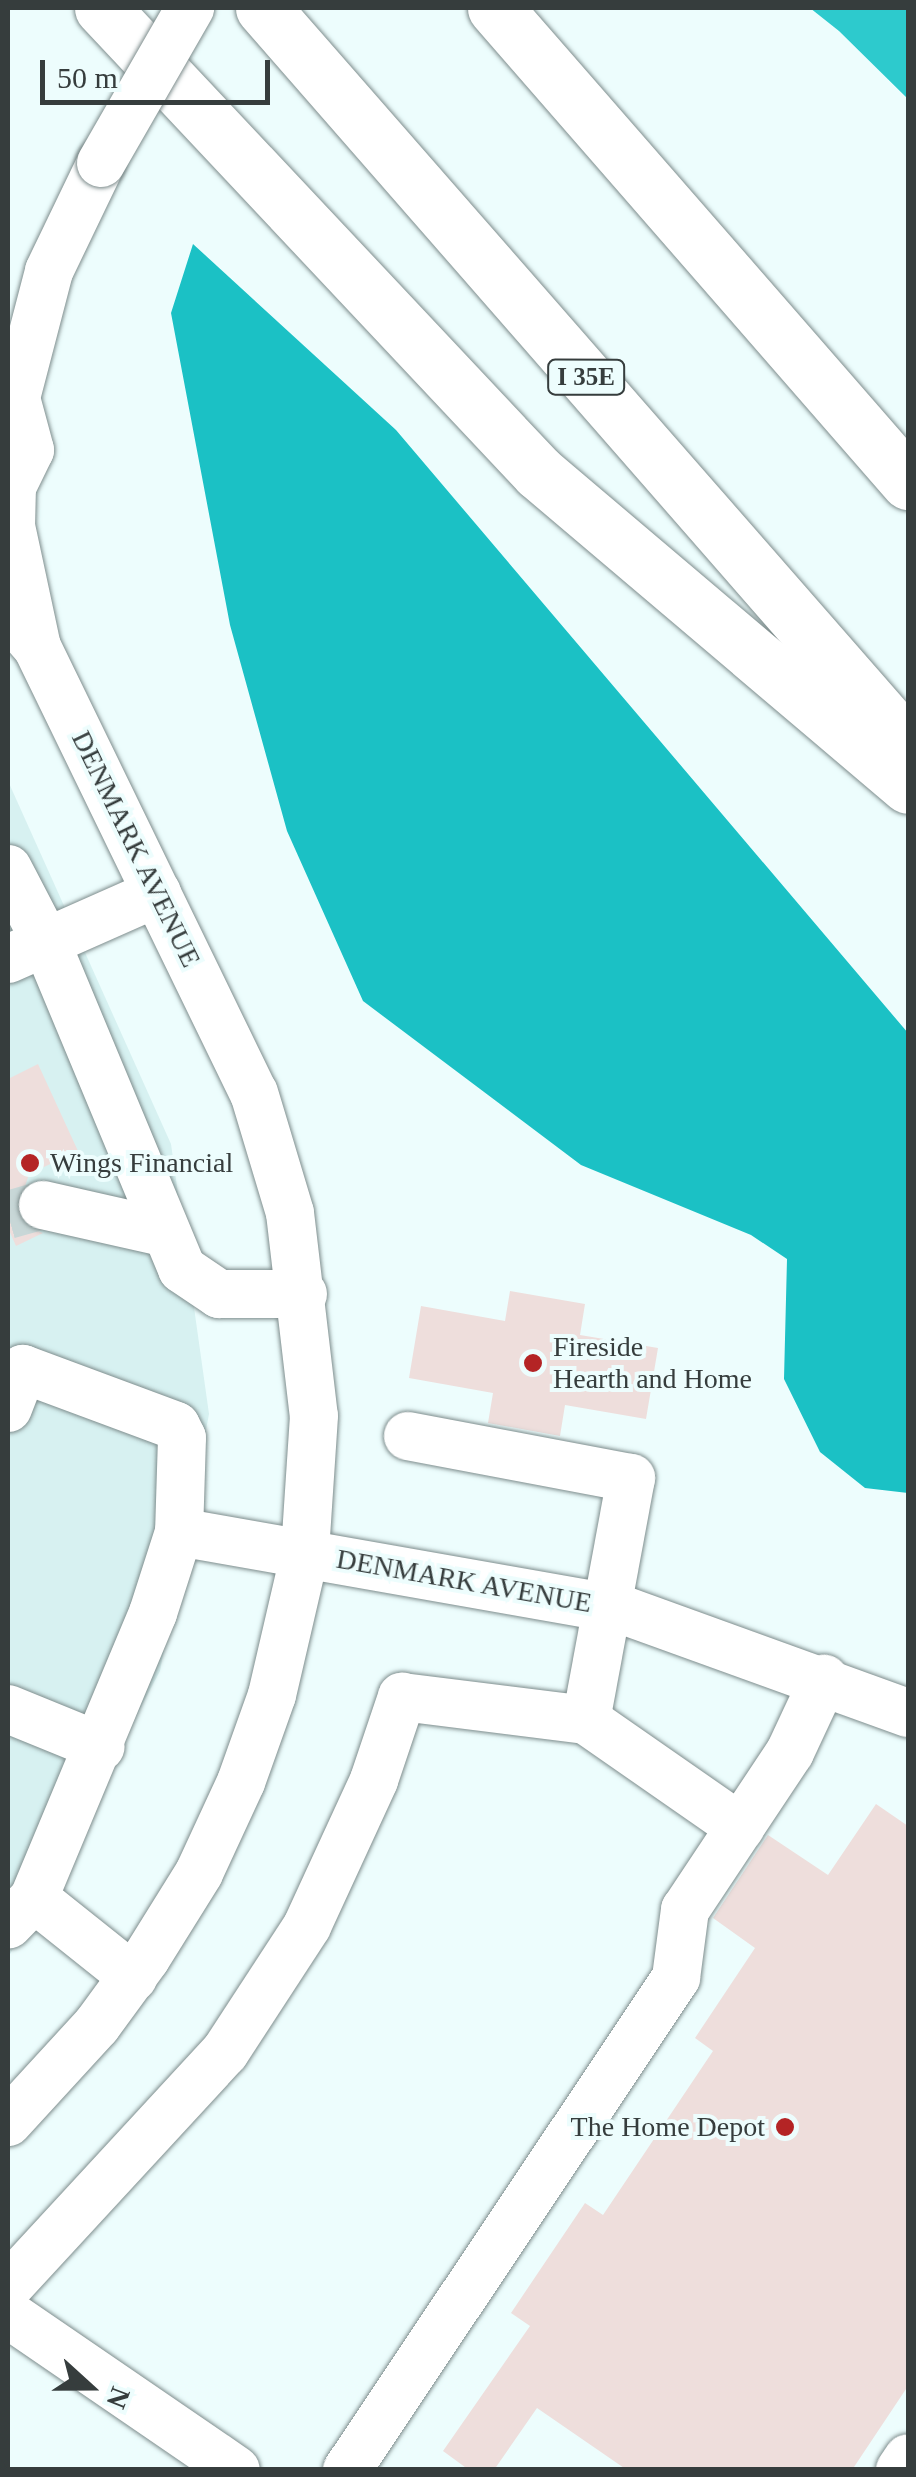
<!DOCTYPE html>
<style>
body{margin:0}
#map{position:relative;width:916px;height:2477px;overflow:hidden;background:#edfdfd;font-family:"Times New Roman",serif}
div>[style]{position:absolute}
.built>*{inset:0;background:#d7f1f1}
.forest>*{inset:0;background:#2dcacd}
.water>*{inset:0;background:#1bc1c5}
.building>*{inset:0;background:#eededc}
.minor-tunnel>*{height:48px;margin-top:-24px;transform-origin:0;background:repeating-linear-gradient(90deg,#c8d7d7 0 48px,transparent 0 72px)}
.roads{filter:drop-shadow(0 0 2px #7e8d8d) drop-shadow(0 0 2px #7e8d8d)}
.minor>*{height:48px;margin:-24px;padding:0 24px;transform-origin:24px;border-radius:24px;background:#fff}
.highway>*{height:55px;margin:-27.5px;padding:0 27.5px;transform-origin:27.5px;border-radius:27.5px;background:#fff}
.bridges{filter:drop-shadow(0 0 2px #7e8d8d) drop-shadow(0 0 2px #7e8d8d)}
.minor-bridge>*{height:48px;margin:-24px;padding:0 24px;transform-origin:24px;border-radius:24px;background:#fff}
.dots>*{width:28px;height:28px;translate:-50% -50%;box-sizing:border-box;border:5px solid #edfdfd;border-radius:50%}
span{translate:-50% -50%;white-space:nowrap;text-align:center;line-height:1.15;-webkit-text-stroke:8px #edfdfd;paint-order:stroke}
.shield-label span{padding:2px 8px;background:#edfdfd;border:2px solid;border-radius:8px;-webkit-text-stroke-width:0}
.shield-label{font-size:25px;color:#363d3d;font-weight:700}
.street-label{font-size:28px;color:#363d3d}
.poi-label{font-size:28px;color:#363d3d}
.left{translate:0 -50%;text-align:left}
.right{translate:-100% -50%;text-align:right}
.frame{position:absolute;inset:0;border:10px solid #363d3d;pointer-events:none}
.north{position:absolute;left:40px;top:2337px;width:100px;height:100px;-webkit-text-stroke:8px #edfdfd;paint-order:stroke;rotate:111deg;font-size:28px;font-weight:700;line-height:40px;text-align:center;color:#363d3d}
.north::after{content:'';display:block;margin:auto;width:35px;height:45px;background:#363d3d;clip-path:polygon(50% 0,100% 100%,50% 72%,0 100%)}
.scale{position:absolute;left:40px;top:60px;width:230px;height:45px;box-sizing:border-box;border:5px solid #363d3d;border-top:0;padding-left:12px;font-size:30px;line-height:35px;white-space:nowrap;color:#363d3d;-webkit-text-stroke:8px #edfdfd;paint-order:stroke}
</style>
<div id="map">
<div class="built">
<div style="clip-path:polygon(8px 781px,171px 1144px,209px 1414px,160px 1671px,8px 1958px)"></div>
</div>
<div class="forest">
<div style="clip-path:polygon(810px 8px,908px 8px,908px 99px,839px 31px)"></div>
</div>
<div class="water">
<div style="clip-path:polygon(193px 244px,396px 430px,908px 1033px,908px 1493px,865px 1488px,820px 1452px,784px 1379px,787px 1259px,751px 1235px,581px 1165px,363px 1001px,287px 831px,230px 625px,171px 313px)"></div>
</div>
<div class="building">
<div style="clip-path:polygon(38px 1064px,78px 1151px,29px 1174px,17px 1212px,25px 1226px,43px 1233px,16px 1246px,8px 1228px,8px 1079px)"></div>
<div style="clip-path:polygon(510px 1291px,585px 1304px,580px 1335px,658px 1348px,646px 1419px,565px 1405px,560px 1436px,488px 1423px,493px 1393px,409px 1378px,421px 1306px,505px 1321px)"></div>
<div style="clip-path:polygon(876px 1804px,908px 1826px,908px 2386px,852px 2470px,627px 2470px,537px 2408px,494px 2470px,469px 2470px,443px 2451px,530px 2326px,511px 2313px,585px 2203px,603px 2215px,713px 2051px,695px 2038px,755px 1948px,713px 1918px,768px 1835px,828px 1875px)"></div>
</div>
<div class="minor-tunnel">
<div style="left:8px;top:1215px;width:36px;rotate:-16deg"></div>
</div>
<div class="roads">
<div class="minor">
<div style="left:8px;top:392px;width:10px;rotate:37deg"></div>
<div style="left:16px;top:398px;width:54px;rotate:74.9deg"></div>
<div style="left:30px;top:450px;width:50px;rotate:116.1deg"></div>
<div style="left:16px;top:398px;width:131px;rotate:-75.4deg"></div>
<div style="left:49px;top:271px;width:120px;rotate:-64.3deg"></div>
<div style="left:12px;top:486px;width:40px;rotate:91.4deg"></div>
<div style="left:11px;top:526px;width:124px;rotate:77.9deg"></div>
<div style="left:8px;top:614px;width:44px;rotate:48.7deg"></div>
<div style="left:37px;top:647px;width:496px;rotate:64.1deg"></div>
<div style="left:254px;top:1093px;width:125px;rotate:73.3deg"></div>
<div style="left:290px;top:1213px;width:204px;rotate:83.3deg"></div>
<div style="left:314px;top:1416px;width:137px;rotate:93.8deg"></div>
<div style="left:305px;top:1553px;width:146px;rotate:103.1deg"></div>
<div style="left:272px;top:1695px;width:92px;rotate:109.6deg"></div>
<div style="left:241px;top:1782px;width:100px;rotate:114.8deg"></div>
<div style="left:199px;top:1873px;width:100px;rotate:121.9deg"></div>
<div style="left:146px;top:1958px;width:83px;rotate:126.2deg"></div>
<div style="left:97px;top:2025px;width:132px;rotate:132.5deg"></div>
<div style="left:8px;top:869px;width:82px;rotate:62.5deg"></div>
<div style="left:46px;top:942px;width:354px;rotate:67.4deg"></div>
<div style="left:182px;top:1269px;width:45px;rotate:34deg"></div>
<div style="left:219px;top:1294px;width:84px"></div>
<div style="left:8px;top:959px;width:163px;rotate:-23.9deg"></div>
<div style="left:43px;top:1205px;width:123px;rotate:12.7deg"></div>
<div style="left:8px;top:1408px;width:42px;rotate:-69deg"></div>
<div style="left:23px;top:1369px;width:163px;rotate:20.4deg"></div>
<div style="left:176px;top:1426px;width:13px;rotate:63deg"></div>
<div style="left:182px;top:1438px;width:94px;rotate:91.8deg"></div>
<div style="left:179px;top:1532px;width:85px;rotate:107.8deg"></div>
<div style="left:153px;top:1613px;width:309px;rotate:112.7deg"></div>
<div style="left:34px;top:1898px;width:37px;rotate:134deg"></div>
<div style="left:408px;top:1436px;width:227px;rotate:10.7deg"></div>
<div style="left:631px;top:1478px;width:246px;rotate:100.5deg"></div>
<div style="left:179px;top:1532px;width:451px;rotate:10deg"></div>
<div style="left:623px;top:1610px;width:303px;rotate:19.9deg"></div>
<div style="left:8px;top:1709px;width:100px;rotate:22.2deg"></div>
<div style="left:34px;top:1898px;width:127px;rotate:38.6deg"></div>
<div style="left:8px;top:2287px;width:320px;rotate:-47.3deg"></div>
<div style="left:225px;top:2052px;width:150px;rotate:-56.9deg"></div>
<div style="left:307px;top:1926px;width:161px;rotate:-65.3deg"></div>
<div style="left:374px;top:1780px;width:88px;rotate:-71.4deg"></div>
<div style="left:402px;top:1697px;width:185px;rotate:7.1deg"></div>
<div style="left:586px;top:1720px;width:188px;rotate:34.8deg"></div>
<div style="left:8px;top:2314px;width:276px;rotate:34.4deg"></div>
<div style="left:347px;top:2470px;width:592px;rotate:-56.23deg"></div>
<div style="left:676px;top:1978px;width:69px;rotate:-82.5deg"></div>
<div style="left:685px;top:1910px;width:190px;rotate:-56.4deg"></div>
<div style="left:790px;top:1752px;width:81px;rotate:-65deg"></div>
<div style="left:900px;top:2470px;width:14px;rotate:-56deg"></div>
</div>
<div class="highway">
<div style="left:102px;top:8px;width:637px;rotate:46.78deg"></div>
<div style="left:538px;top:472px;width:485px;rotate:40.3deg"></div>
<div style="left:263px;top:8px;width:980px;rotate:48.85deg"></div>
<div style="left:495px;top:8px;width:629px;rotate:48.93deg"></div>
</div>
</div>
<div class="bridges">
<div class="minor-bridge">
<div style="left:101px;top:163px;width:179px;rotate:-60.1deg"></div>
</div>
</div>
<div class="dots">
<div style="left:30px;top:1163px;background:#b42425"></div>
<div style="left:533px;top:1363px;background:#b42425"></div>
<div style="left:785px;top:2127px;background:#b42425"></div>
</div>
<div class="shield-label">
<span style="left:586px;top:377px">I 35E</span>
</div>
<div class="street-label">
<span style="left:136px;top:849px;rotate:64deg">DENMARK AVENUE</span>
<span style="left:464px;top:1581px;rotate:10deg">DENMARK AVENUE</span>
</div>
<div class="poi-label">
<span class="left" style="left:50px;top:1163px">Wings Financial</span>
<span class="left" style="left:553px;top:1363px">Fireside<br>Hearth and Home</span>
<span class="right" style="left:765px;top:2127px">The Home Depot</span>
</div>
<div class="frame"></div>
<div class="north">N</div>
<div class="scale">50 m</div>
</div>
